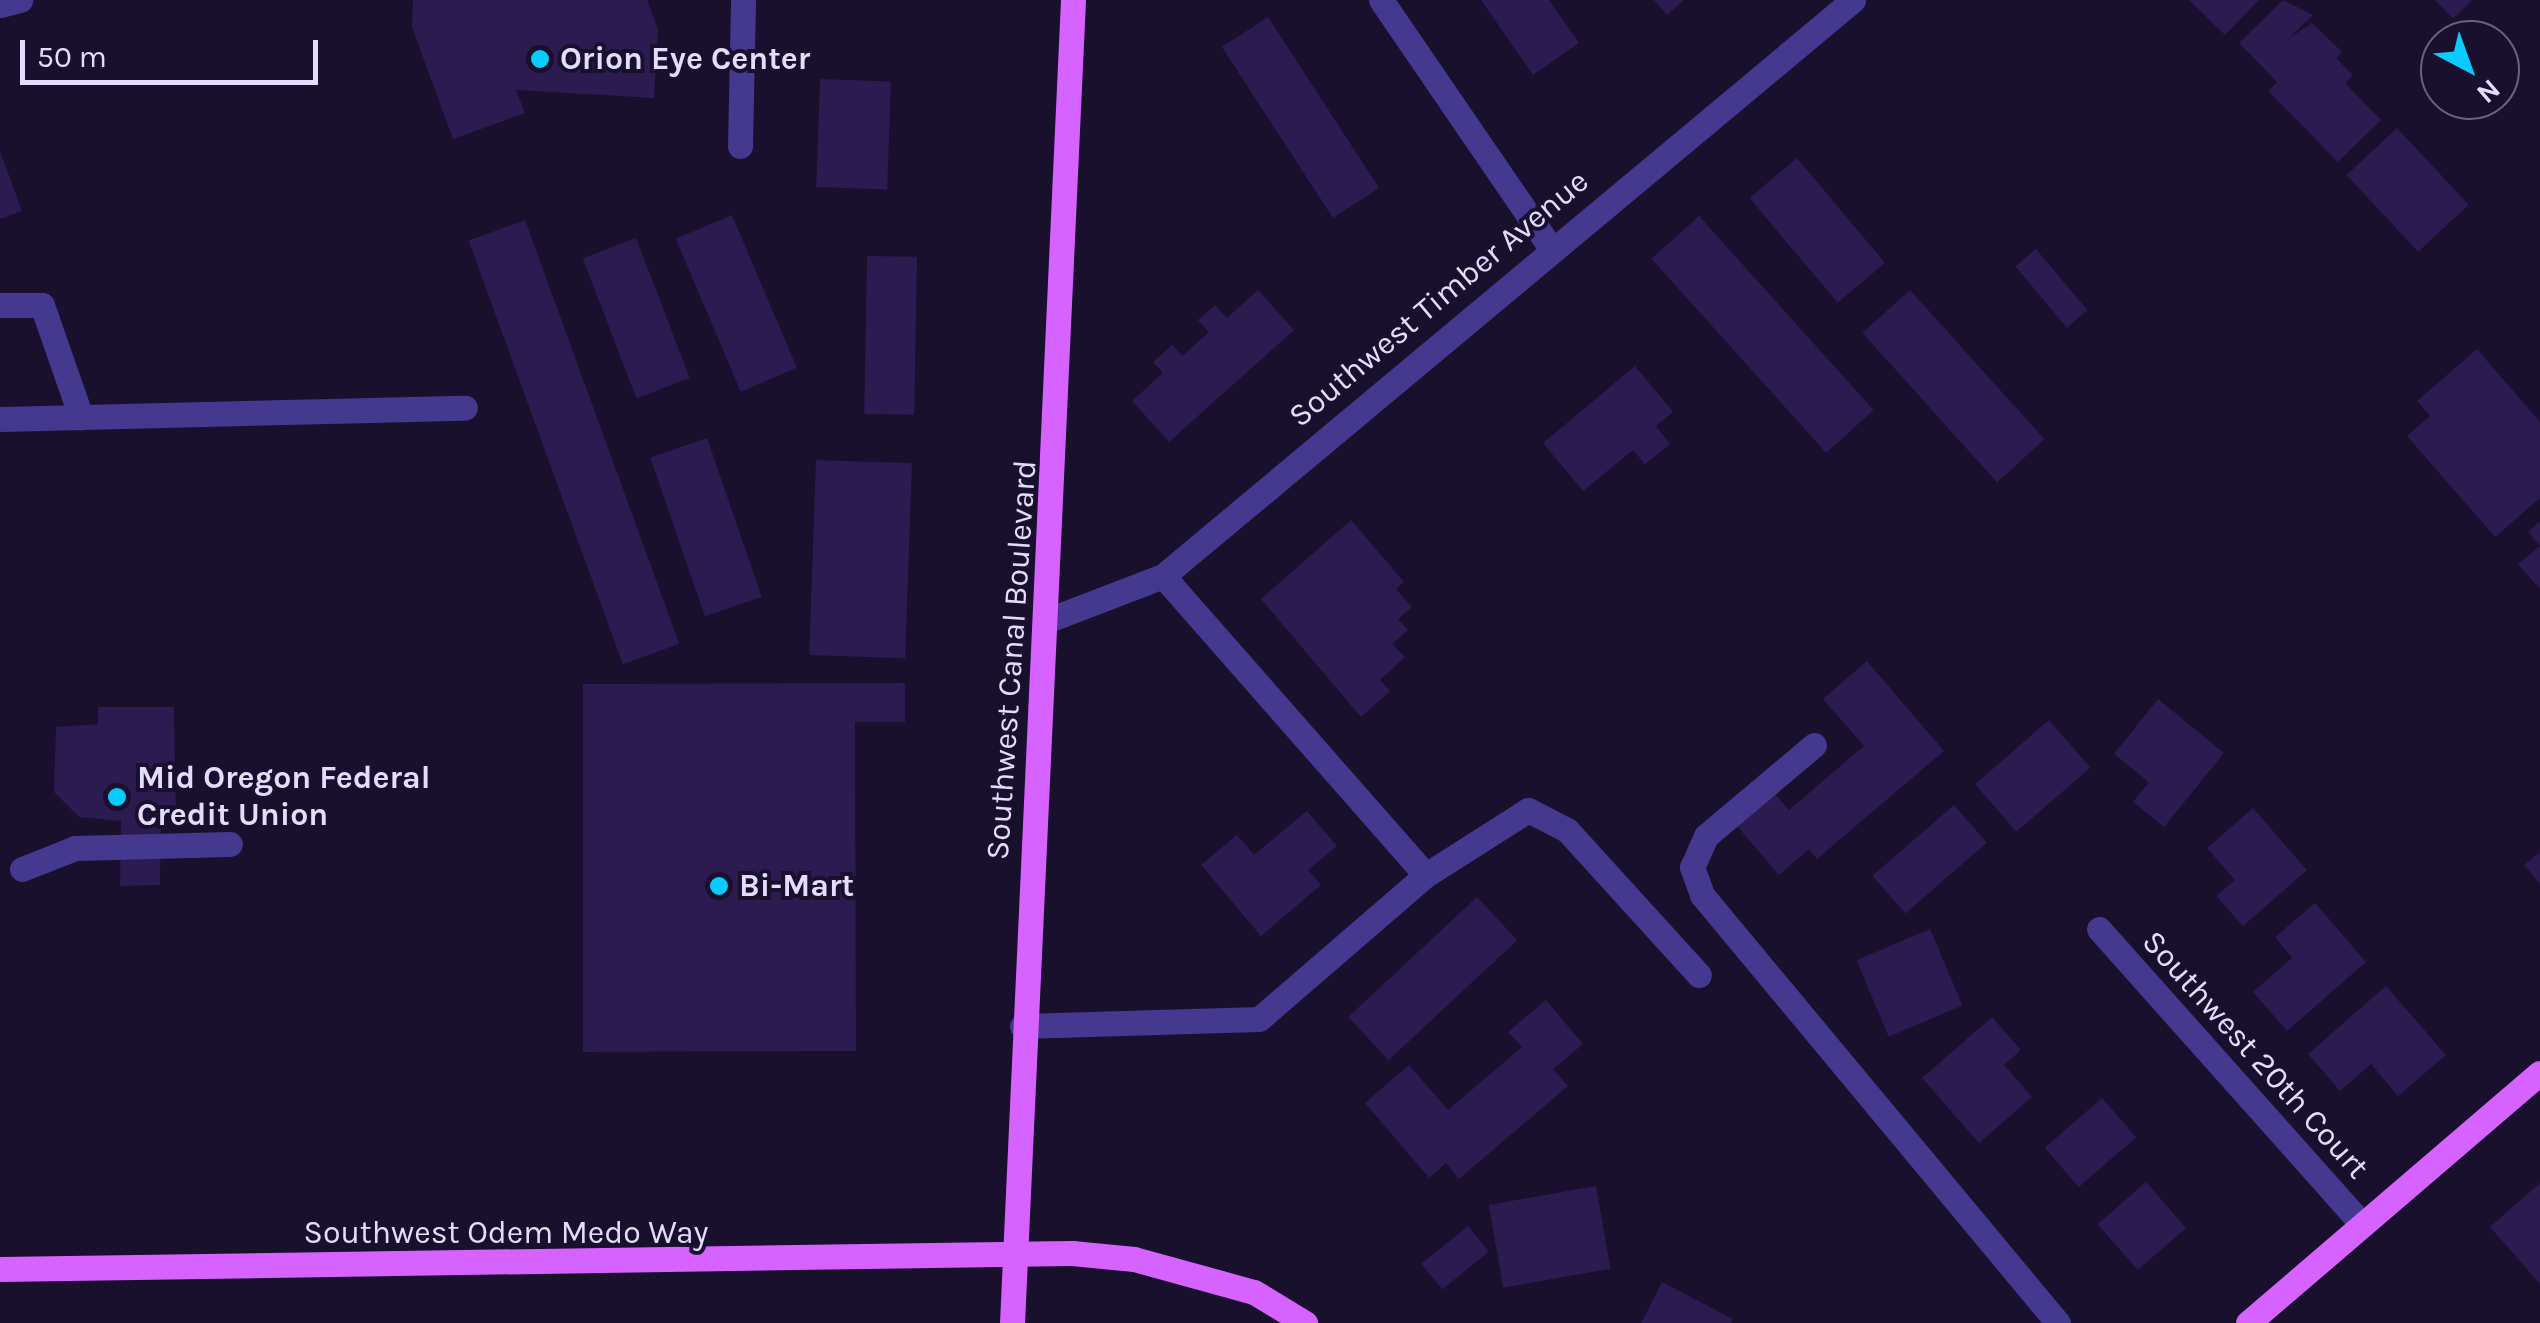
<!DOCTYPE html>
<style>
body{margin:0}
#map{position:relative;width:2540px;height:1323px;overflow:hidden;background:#18102d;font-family:Karla,sans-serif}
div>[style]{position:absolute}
.building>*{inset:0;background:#2b1b50;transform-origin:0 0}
.minor>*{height:25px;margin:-12.5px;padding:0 12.5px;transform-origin:12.5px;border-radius:12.5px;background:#45388f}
.major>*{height:25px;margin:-12.5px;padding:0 12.5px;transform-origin:12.5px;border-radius:12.5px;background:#d663ff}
.dots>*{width:28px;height:28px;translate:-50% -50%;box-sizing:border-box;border:5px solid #18102d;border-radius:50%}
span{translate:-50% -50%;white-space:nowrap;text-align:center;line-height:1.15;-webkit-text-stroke:8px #18102d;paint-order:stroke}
.poi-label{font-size:32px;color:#e4dcff;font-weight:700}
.left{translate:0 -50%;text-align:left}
.street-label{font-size:32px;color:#e4dcff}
.north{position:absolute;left:2420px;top:20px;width:100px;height:100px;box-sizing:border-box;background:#18102d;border:2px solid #6a6281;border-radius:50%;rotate:139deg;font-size:28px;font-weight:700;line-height:40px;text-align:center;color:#e4dcff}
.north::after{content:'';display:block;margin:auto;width:35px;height:45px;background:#08cbff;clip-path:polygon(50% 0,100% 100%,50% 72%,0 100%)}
.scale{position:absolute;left:20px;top:40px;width:298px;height:45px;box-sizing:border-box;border:5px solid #e4dcff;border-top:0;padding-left:12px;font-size:30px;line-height:35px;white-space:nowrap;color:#e4dcff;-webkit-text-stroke:8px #18102d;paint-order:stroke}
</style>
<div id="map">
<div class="building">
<div style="clip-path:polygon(413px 0,647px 0,658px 29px,654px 98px,516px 90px,525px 113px,453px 139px,412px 27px)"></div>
<div style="clip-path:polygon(1481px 0,1549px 0,1579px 43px,1533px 75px)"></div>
<div style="clip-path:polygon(1654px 0,1684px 0,1667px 15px)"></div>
<div style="clip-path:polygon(2189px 0,2259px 0,2225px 35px)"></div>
<div style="clip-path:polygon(2283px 0,2313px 15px,2288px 39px,2312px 23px,2342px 52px,2336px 58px,2353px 75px,2345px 83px,2381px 120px,2338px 162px,2268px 91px,2277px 82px,2239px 43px)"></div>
<div style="clip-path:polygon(2435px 0,2472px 0,2453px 19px)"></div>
<div style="left:1268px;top:17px;width:204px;height:55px;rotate:57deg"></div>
<div style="left:820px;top:79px;width:71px;height:108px;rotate:2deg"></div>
<div style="left:2397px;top:128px;width:105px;height:69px;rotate:47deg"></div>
<div style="clip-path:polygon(0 151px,22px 211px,0 219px)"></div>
<div style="left:1797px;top:158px;width:137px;height:62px;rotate:50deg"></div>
<div style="left:732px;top:215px;width:166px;height:61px;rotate:67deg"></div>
<div style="left:1699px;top:216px;width:261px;height:64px;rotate:48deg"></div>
<div style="left:525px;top:220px;width:451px;height:60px;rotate:70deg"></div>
<div style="left:636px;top:238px;width:150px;height:57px;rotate:69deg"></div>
<div style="left:2036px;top:249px;width:80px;height:27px;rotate:50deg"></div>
<div style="left:867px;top:256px;width:50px;height:158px;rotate:1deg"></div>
<div style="clip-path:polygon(1258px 290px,1294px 330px,1169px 442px,1132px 401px,1163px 373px,1153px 362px,1172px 345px,1182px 356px,1209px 332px,1198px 320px,1215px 305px,1227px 318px)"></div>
<div style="left:1910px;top:290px;width:201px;height:64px;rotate:48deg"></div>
<div style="clip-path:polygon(2477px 349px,2540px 422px,2540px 498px,2495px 537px,2407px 436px,2430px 416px,2417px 401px)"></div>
<div style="clip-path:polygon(1635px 366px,1673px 412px,1656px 426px,1670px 444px,1645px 464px,1633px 450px,1583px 491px,1543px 443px)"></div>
<div style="left:707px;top:438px;width:168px;height:60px;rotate:71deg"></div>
<div style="left:816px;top:460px;width:96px;height:195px;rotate:2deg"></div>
<div style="clip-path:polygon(1351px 520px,1404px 582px,1396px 589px,1412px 607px,1398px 619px,1408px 630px,1392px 644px,1405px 657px,1380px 680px,1390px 691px,1361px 717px,1261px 599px)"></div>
<div style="clip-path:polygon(2540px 521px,2540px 546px,2528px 532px)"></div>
<div style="clip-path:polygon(2540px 546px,2540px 589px,2518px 564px)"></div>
<div style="clip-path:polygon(1867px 661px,1944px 751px,1817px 859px,1809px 849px,1779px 875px,1736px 825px,1774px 793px,1789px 810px,1864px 746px,1823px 699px)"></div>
<div style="clip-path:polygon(905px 683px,905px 722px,855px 722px,856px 1051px,583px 1052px,583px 684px)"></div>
<div style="clip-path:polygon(2158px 699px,2224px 753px,2164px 827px,2133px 802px,2149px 782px,2114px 754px)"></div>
<div style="clip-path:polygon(98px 707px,174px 707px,176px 819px,161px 819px,160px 885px,120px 886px,121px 821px,79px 817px,54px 792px,56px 727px,98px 724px)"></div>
<div style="left:2049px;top:720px;width:63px;height:98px;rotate:49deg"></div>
<div style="left:1954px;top:805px;width:50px;height:108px;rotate:49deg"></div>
<div style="clip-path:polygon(2253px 808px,2307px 870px,2243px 926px,2216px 896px,2235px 880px,2207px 848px)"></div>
<div style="clip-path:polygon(1307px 811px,1337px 846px,1308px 870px,1321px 885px,1261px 936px,1201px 865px,1237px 835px,1254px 855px)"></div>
<div style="clip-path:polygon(2540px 852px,2540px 884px,2524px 865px)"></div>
<div style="left:1477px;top:897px;width:59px;height:176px;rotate:47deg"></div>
<div style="clip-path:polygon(2315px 903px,2366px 962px,2287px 1031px,2253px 992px,2292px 958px,2275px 937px)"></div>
<div style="left:1930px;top:929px;width:83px;height:80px;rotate:67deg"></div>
<div style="clip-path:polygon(2386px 986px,2446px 1055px,2398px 1096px,2371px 1064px,2340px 1091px,2308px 1054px)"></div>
<div style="clip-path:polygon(1546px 1000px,1583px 1044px,1553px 1069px,1568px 1086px,1459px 1179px,1446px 1163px,1429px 1178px,1365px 1103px,1409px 1065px,1448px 1110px,1522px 1047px,1508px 1032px)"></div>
<div style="clip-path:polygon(1992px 1017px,2021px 1050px,2004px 1065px,2032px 1097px,1979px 1143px,1922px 1078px)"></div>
<div style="left:2102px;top:1098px;width:52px;height:76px;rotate:49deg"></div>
<div style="left:2146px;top:1182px;width:61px;height:64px;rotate:49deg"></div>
<div style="clip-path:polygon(2540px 1183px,2540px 1284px,2490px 1227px)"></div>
<div style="left:1596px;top:1186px;width:84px;height:109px;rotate:80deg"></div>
<div style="left:1468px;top:1226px;width:33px;height:60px;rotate:51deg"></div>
<div style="clip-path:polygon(1662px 1282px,1733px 1319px,1731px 1323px,1641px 1323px)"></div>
</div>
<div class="minor">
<div style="left:1381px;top:0;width:299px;rotate:55.6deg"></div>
<div style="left:0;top:5px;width:21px;rotate:-14deg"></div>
<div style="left:740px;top:146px;width:146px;rotate:-88.8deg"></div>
<div style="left:0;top:305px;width:42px"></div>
<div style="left:42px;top:305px;width:119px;rotate:70.8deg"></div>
<div style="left:0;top:419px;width:465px;rotate:-1.4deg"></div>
<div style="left:1163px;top:576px;width:398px;rotate:48.7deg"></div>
<div style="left:1051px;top:619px;width:120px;rotate:-21deg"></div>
<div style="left:1163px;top:576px;width:899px;rotate:-39.85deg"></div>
<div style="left:1814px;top:745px;width:141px;rotate:139.9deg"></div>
<div style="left:1706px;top:836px;width:34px;rotate:114deg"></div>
<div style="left:1692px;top:867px;width:30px;rotate:70deg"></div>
<div style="left:1702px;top:895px;width:557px;rotate:50.25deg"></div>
<div style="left:22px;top:869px;width:57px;rotate:-21.6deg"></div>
<div style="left:75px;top:848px;width:155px;rotate:-1.5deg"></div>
<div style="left:2099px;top:929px;width:395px;rotate:48.3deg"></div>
<div style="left:1022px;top:1026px;width:237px;rotate:-1.7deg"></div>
<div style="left:1259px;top:1019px;width:221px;rotate:-40.8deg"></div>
<div style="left:1426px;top:875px;width:121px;rotate:-32.5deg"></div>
<div style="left:1528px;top:810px;width:44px;rotate:27.1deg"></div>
<div style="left:1567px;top:830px;width:196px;rotate:47.7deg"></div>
</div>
<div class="major">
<div style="left:0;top:1269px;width:1072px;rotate:-0.86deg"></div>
<div style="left:1072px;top:1253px;width:62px;rotate:5.5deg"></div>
<div style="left:1134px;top:1259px;width:124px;rotate:15.4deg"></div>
<div style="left:1254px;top:1292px;width:60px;rotate:31.3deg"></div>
<div style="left:1012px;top:1323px;width:1324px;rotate:-87.36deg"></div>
<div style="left:2248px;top:1323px;width:384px;rotate:-40.6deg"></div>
</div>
<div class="dots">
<div style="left:540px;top:59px;background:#08cbff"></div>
<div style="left:117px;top:797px;background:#08cbff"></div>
<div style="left:719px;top:886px;background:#08cbff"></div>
</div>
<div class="poi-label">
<span class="left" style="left:560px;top:59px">Orion Eye Center</span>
<span class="left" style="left:137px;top:797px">Mid Oregon Federal<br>Credit Union</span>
<span class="left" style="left:739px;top:886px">Bi-Mart</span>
</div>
<div class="street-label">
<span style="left:1439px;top:299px;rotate:-40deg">Southwest Timber Avenue</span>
<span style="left:1012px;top:660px;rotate:-86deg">Southwest Canal Boulevard</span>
<span style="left:2255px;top:1055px;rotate:48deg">Southwest 20th Court</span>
<span style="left:506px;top:1233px">Southwest Odem Medo Way</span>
</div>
<div class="north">N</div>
<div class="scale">50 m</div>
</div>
